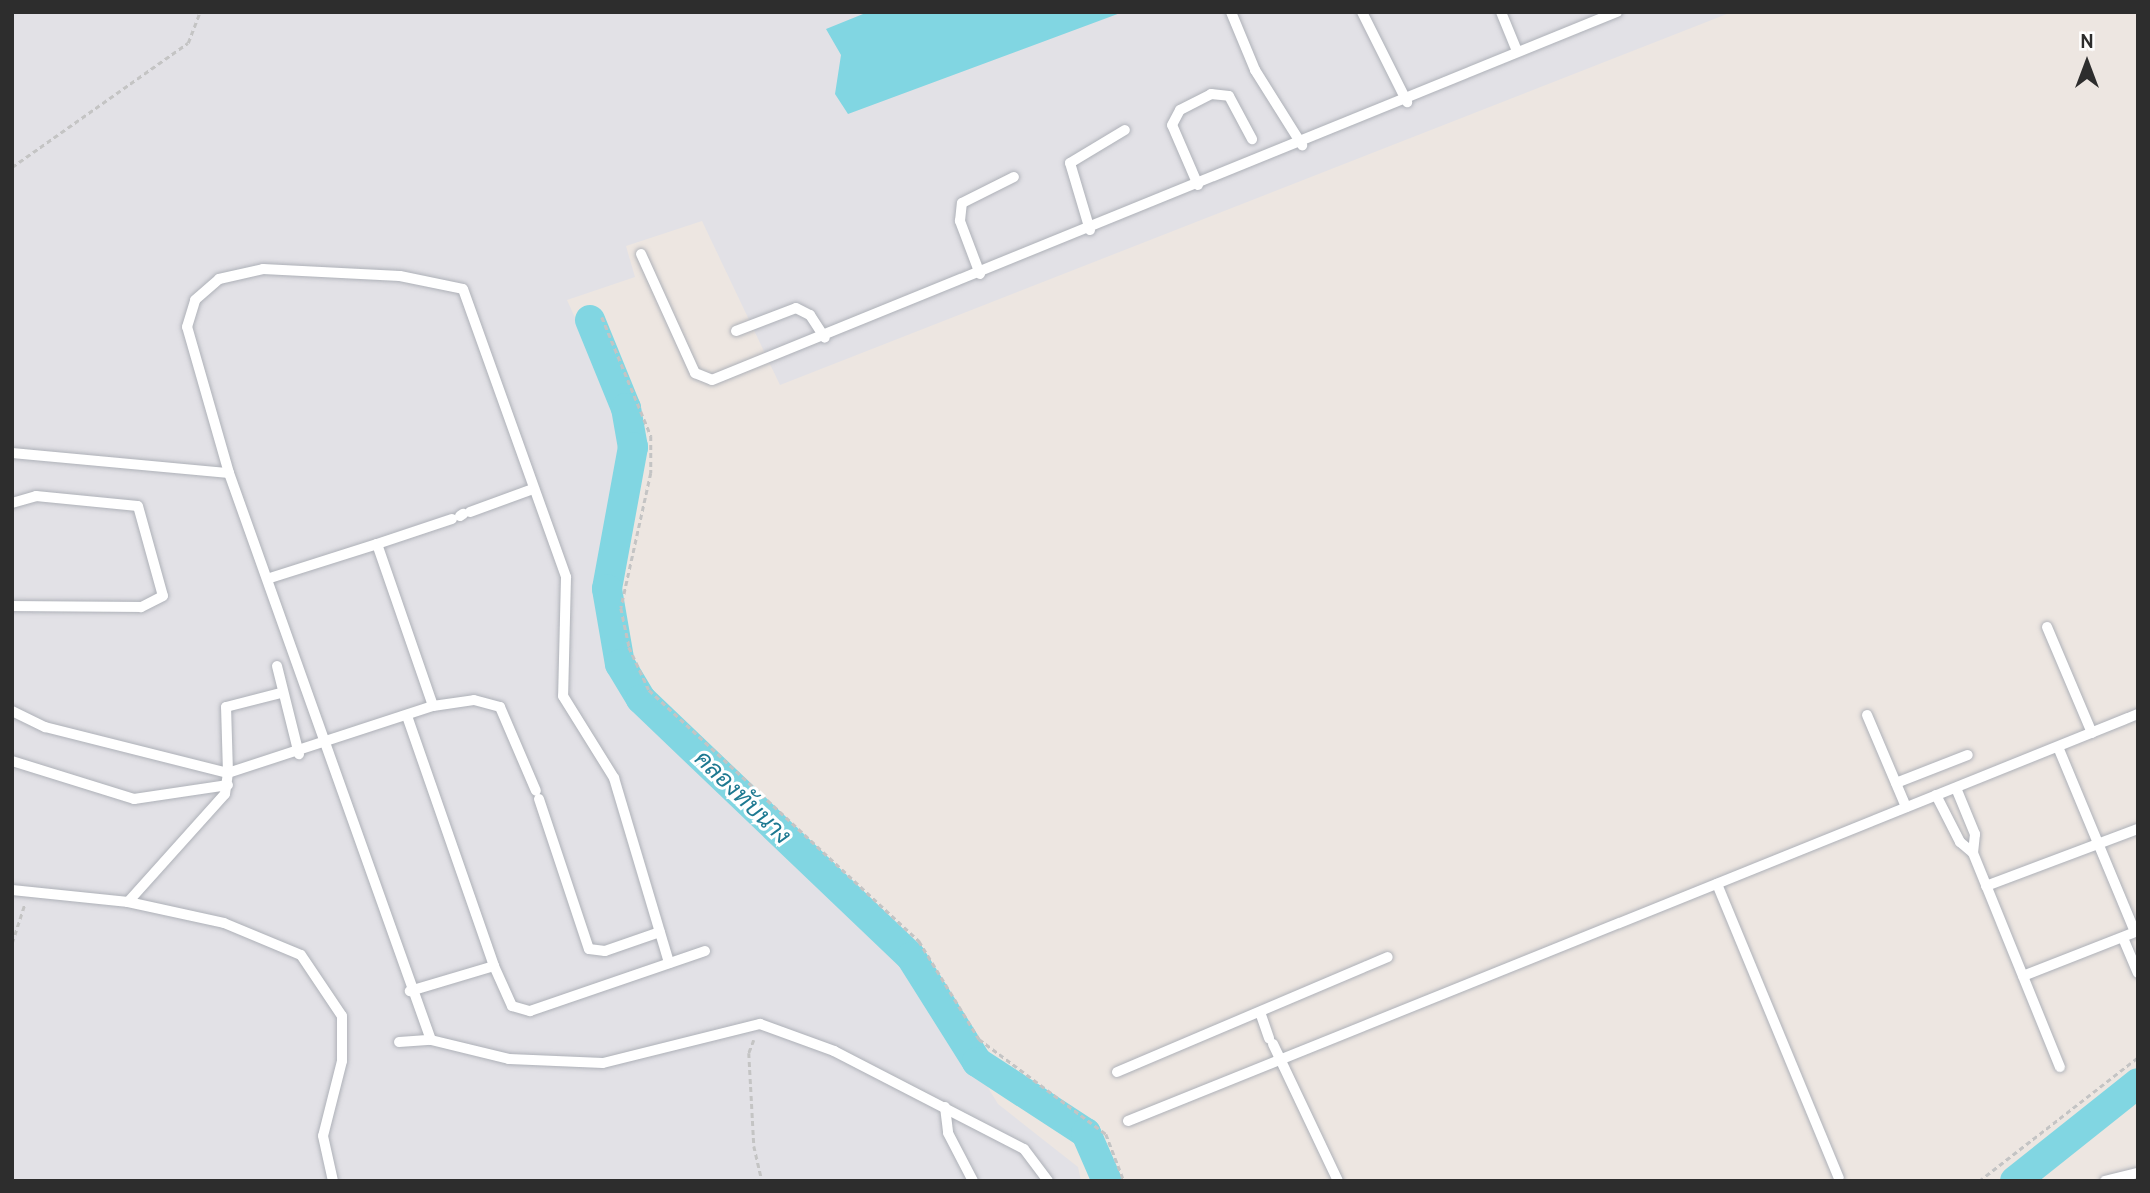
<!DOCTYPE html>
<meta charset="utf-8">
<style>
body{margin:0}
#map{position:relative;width:2150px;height:1193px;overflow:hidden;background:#ede6e1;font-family:Cabin,Sarabun,sans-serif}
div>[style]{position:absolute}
.industrial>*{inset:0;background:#e2e1e6}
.water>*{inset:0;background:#81d6e2}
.river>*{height:30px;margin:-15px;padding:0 15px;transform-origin:15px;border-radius:15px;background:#81d6e2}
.path>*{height:2.5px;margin-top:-1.25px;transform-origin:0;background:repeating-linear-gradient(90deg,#c4c4c4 0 5px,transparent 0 8.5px)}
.roads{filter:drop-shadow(0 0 2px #aeb1b8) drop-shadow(0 0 2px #aeb1b8)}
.lane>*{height:10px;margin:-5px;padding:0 5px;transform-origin:5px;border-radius:5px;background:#fff}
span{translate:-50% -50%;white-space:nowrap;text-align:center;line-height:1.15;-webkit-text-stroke:6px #fff;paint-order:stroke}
.water-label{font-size:24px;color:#1d7991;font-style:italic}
.frame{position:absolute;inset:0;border:14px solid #2d2d2d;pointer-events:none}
.north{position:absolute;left:2052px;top:28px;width:70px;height:70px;-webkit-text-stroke:5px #fff;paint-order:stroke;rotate:0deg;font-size:19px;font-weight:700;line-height:28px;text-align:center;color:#2d2d2d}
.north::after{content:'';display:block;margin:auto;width:24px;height:32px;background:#2d2d2d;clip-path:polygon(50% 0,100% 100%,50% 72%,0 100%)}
</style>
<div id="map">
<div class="industrial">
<div style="clip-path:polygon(12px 12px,1732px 12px,780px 385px,702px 221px,626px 246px,635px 277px,567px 300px,621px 420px,625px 447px,602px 615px,608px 653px,774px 844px,926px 987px,998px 1104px,1078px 1167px,1081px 1181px,12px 1181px)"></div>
</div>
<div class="water">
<div style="clip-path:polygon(868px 12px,1123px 12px,848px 114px,835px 94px,841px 55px,826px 29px)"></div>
</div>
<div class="river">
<div style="left:590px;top:320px;width:95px;rotate:67.8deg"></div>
<div style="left:626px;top:408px;width:40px;rotate:80deg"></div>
<div style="left:633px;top:447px;width:144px;rotate:100.4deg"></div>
<div style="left:607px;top:589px;width:76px;rotate:80.2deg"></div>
<div style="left:620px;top:664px;width:41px;rotate:59deg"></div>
<div style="left:641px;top:699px;width:373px;rotate:43.7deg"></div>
<div style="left:911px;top:957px;width:124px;rotate:57.8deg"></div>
<div style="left:977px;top:1062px;width:130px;rotate:33.1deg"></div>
<div style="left:1086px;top:1133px;width:52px;rotate:66.4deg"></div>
<div style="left:2015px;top:1181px;width:157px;rotate:-38.5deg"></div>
</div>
<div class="path">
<div style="left:12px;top:167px;width:215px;rotate:-35.2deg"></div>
<div style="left:188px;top:43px;width:33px;rotate:-69deg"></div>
<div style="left:602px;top:317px;width:129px;rotate:67.6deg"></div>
<div style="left:651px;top:436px;width:37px;rotate:90deg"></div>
<div style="left:651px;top:473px;width:138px;rotate:102.5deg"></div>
<div style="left:621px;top:608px;width:40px;rotate:78deg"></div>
<div style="left:629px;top:647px;width:47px;rotate:65.1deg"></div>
<div style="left:649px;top:690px;width:369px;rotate:42.9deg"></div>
<div style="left:919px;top:941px;width:115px;rotate:58.5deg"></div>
<div style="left:979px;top:1039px;width:159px;rotate:36.8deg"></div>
<div style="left:1106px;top:1134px;width:50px;rotate:69deg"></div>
<div style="left:12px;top:943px;width:40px;rotate:-72deg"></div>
<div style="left:754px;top:1040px;width:14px;rotate:111deg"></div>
<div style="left:749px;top:1053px;width:93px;rotate:86.9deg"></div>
<div style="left:754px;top:1146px;width:36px;rotate:77deg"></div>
<div style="left:1979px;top:1181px;width:202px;rotate:-37.9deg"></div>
</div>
<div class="roads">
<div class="lane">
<div style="left:1231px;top:12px;width:63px;rotate:67.5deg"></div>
<div style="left:1255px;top:70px;width:89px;rotate:57.9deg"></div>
<div style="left:1362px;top:12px;width:101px;rotate:63.4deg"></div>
<div style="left:1501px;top:12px;width:42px;rotate:67.7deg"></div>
<div style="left:1198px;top:185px;width:65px;rotate:-113.4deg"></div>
<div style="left:1172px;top:125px;width:17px;rotate:-62deg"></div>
<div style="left:1180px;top:110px;width:35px;rotate:-27deg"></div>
<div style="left:1211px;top:94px;width:18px;rotate:6deg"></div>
<div style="left:1229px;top:96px;width:49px;rotate:61.9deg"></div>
<div style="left:1090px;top:230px;width:70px;rotate:-106.6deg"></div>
<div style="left:1070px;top:163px;width:64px;rotate:-31deg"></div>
<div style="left:641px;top:254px;width:131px;rotate:65.6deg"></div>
<div style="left:695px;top:373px;width:18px;rotate:22deg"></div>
<div style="left:712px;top:380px;width:977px;rotate:-22.13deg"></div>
<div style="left:980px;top:274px;width:57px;rotate:-110.7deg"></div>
<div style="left:960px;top:221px;width:18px;rotate:-84deg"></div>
<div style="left:962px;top:203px;width:58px;rotate:-26.6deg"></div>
<div style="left:736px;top:331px;width:64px;rotate:-21deg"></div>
<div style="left:796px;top:308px;width:16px;rotate:27deg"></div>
<div style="left:810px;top:315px;width:27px;rotate:57deg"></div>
<div style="left:12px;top:453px;width:218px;rotate:5.3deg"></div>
<div style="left:229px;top:473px;width:602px;rotate:70.39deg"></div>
<div style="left:229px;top:473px;width:152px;rotate:-106deg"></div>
<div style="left:187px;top:327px;width:28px;rotate:-73deg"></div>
<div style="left:195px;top:300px;width:32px;rotate:-41deg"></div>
<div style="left:219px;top:279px;width:45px;rotate:-12.8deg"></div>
<div style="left:263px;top:269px;width:137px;rotate:2.9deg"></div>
<div style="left:400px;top:276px;width:64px;rotate:11.7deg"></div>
<div style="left:463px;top:289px;width:306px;rotate:70.3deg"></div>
<div style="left:566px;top:577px;width:119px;rotate:91.4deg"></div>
<div style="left:563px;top:696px;width:97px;rotate:58.1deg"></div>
<div style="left:614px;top:778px;width:193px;rotate:73.4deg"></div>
<div style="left:12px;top:503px;width:25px;rotate:-16deg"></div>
<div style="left:36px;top:496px;width:102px;rotate:5.6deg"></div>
<div style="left:138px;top:506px;width:93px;rotate:74.5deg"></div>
<div style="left:163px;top:596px;width:25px;rotate:153deg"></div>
<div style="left:141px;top:607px;width:129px;rotate:-179.6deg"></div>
<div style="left:470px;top:512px;width:67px;rotate:-20.1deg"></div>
<div style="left:460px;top:516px;width:4px;rotate:-34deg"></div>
<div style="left:377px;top:544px;width:79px;rotate:-18.4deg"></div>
<div style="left:270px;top:578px;width:112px;rotate:-17.6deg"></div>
<div style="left:377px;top:544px;width:171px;rotate:70.9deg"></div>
<div style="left:433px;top:706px;width:41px;rotate:-8.3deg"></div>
<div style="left:474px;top:700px;width:27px;rotate:15deg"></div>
<div style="left:500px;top:707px;width:91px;rotate:66.8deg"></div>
<div style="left:2047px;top:627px;width:115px;rotate:67deg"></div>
<div style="left:277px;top:666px;width:91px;rotate:76deg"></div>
<div style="left:12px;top:711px;width:37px;rotate:26deg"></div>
<div style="left:45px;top:727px;width:189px;rotate:14.1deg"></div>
<div style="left:228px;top:773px;width:66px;rotate:-91.7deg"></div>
<div style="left:226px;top:707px;width:57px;rotate:-14.3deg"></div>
<div style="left:1867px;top:715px;width:100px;rotate:67deg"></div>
<div style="left:407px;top:716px;width:265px;rotate:70.8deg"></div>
<div style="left:494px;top:966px;width:88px;rotate:163.4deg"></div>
<div style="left:2058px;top:747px;width:200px;rotate:67.4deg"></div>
<div style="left:12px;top:761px;width:128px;rotate:17.3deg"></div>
<div style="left:134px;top:799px;width:95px;rotate:-8.5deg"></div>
<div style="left:1896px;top:783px;width:77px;rotate:-21.3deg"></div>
<div style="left:1956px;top:788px;width:50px;rotate:67.6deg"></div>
<div style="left:1975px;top:834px;width:19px;rotate:96deg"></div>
<div style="left:1936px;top:795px;width:53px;rotate:62.9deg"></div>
<div style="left:1960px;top:842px;width:17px;rotate:40deg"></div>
<div style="left:1973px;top:853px;width:231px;rotate:67.9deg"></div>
<div style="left:539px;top:799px;width:158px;rotate:71.6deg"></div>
<div style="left:589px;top:949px;width:16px;rotate:7deg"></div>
<div style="left:605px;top:951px;width:58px;rotate:-19.1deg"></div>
<div style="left:1717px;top:884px;width:318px;rotate:67.5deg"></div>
<div style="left:1986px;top:886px;width:162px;rotate:-20.6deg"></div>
<div style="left:12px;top:890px;width:117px;rotate:5.9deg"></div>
<div style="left:128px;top:902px;width:98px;rotate:12.3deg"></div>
<div style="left:224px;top:923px;width:83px;rotate:22.6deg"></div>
<div style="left:301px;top:955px;width:73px;rotate:56.1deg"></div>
<div style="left:342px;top:1016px;width:45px;rotate:90deg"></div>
<div style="left:342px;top:1061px;width:77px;rotate:104.2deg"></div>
<div style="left:323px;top:1136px;width:46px;rotate:77.5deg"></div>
<div style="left:128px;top:902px;width:145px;rotate:-48.1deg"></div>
<div style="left:225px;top:794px;width:21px;rotate:-82deg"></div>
<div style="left:228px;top:773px;width:216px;rotate:-18.1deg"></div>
<div style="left:2123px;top:938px;width:38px;rotate:67deg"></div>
<div style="left:494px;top:966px;width:44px;rotate:65.8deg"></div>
<div style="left:512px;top:1006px;width:19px;rotate:16deg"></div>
<div style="left:530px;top:1011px;width:185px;rotate:-18.9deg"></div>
<div style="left:2023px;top:976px;width:123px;rotate:-21.4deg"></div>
<div style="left:1260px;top:1012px;width:28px;rotate:71deg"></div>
<div style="left:399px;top:1042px;width:32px;rotate:-4deg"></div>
<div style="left:431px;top:1040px;width:80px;rotate:13.7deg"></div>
<div style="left:509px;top:1059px;width:94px;rotate:2.4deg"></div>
<div style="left:603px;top:1063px;width:162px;rotate:-14deg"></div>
<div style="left:760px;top:1024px;width:79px;rotate:20deg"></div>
<div style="left:834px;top:1051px;width:214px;rotate:27.3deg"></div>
<div style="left:1024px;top:1149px;width:40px;rotate:53deg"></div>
<div style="left:1273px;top:1044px;width:152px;rotate:64.6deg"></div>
<div style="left:1117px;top:1072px;width:294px;rotate:-23deg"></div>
<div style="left:945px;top:1107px;width:26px;rotate:83deg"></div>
<div style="left:948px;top:1133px;width:54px;rotate:62.5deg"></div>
<div style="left:1128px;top:1121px;width:1089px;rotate:-21.95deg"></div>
<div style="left:2105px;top:1181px;width:34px;rotate:-14deg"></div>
</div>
</div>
<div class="water-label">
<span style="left:743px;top:797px;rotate:44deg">คลองทับนาง</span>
</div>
<div class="frame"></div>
<div class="north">N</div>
</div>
